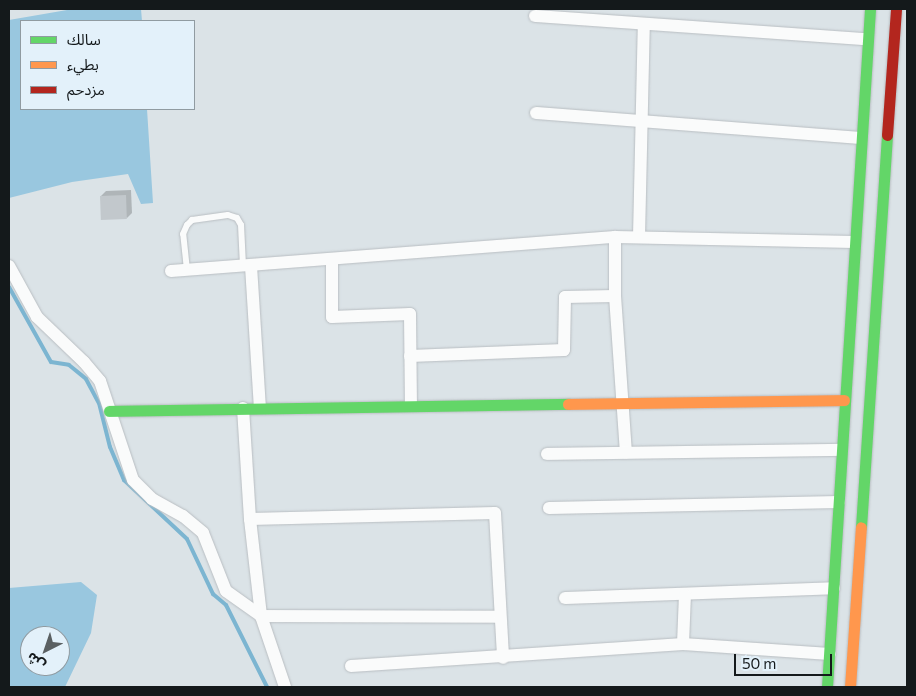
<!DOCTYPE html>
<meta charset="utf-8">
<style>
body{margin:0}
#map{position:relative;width:916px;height:696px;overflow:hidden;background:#dbe3e7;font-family:Commissioner,"Noto Sans Arabic",sans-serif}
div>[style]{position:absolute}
.forest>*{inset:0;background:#99c7df}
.shadow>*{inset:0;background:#0003}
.stream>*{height:4px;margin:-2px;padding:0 2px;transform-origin:2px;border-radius:2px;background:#7cb5d1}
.building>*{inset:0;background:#c2c8cc;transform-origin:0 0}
.roads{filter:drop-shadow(0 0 1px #b9bec2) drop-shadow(0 0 1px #b9bec2)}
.lane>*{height:6px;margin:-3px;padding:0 3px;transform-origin:3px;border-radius:3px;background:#fafbfb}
.street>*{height:12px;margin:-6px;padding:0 6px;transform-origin:6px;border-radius:6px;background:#fafbfb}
.fast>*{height:11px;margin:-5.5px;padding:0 5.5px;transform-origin:5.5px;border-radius:5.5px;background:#63d668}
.slow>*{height:11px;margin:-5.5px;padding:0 5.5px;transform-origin:5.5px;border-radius:5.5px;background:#ff974d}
.jam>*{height:11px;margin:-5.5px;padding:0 5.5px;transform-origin:5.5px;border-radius:5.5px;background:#b3261e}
span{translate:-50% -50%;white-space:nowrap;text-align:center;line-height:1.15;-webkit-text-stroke:4.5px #e3f1fa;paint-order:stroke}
.frame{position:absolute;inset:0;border:10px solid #14191b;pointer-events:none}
.legend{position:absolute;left:20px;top:20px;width:175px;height:90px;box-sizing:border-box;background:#e3f1fa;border:1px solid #909ba1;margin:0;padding:6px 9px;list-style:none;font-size:15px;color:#14191b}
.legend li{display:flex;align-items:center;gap:10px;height:25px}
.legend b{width:25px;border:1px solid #909ba1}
.north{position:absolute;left:20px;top:626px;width:50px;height:50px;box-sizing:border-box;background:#e3f1fa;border:1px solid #909ba1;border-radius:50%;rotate:221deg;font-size:14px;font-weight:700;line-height:20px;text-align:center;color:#14191b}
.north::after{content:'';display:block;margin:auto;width:18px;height:22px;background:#5a6062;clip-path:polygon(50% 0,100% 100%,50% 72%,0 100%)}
.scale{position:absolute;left:734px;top:654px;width:98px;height:22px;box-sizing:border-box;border:2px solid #14191b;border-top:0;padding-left:6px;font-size:15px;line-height:18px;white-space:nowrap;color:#14191b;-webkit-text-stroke:4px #e3f1fa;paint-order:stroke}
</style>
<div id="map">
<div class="forest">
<div style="clip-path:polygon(141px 9px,142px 21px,21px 21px,21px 109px,147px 109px,153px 203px,141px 204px,128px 174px,72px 182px,9px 198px,9px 20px,67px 10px)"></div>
<div style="clip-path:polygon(evenodd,81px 582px,97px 595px,91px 633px,65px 687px,9px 687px,9px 588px,81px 582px,30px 636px,60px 636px,60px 666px,30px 666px,30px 636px)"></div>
</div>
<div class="shadow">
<div style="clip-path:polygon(131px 190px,132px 213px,127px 218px,101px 196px,106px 191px)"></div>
</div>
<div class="stream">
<div style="left:9px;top:287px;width:86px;rotate:60.8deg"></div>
<div style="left:51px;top:362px;width:18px;rotate:9deg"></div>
<div style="left:69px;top:365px;width:22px;rotate:39deg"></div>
<div style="left:86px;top:379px;width:27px;rotate:62deg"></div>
<div style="left:99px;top:403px;width:45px;rotate:76deg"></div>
<div style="left:110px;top:447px;width:36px;rotate:67deg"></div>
<div style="left:124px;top:480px;width:86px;rotate:43.1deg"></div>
<div style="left:187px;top:539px;width:61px;rotate:64.7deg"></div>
<div style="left:213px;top:594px;width:17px;rotate:40deg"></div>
<div style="left:226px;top:605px;width:92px;rotate:63.4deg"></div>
</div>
<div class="building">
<div style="left:126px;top:195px;width:24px;height:26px;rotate:88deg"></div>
</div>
<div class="roads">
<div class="lane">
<div style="left:187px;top:270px;width:36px;rotate:-96deg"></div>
<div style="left:183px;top:234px;width:10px;rotate:-66deg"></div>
<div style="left:187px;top:225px;width:7px;rotate:-45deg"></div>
<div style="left:192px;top:220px;width:36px;rotate:-8deg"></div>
<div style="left:228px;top:215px;width:9px;rotate:18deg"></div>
<div style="left:237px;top:218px;width:8px;rotate:60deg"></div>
<div style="left:241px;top:225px;width:41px;rotate:87.2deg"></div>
</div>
<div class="street">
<div style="left:535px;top:16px;width:333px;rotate:4deg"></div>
<div style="left:536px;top:113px;width:326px;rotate:4.4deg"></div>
<div style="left:615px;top:237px;width:59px;rotate:90deg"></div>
<div style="left:615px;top:296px;width:157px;rotate:86deg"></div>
<div style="left:639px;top:237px;width:213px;rotate:-88.7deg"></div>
<div style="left:332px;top:260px;width:57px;rotate:90deg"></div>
<div style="left:332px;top:317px;width:78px;rotate:-2.2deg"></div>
<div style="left:410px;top:314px;width:91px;rotate:89.4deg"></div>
<div style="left:9px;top:266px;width:58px;rotate:61.2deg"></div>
<div style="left:37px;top:317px;width:65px;rotate:43.8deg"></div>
<div style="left:84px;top:362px;width:25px;rotate:50deg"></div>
<div style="left:100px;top:381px;width:104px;rotate:71.6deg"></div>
<div style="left:133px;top:480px;width:27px;rotate:45deg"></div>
<div style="left:152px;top:499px;width:35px;rotate:29deg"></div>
<div style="left:183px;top:516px;width:26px;rotate:40deg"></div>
<div style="left:203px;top:533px;width:62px;rotate:68.4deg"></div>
<div style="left:226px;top:591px;width:43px;rotate:35.5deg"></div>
<div style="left:261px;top:616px;width:75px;rotate:71.3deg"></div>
<div style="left:251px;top:266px;width:142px;rotate:86.4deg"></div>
<div style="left:171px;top:271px;width:445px;rotate:-4.4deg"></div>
<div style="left:615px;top:237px;width:239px;rotate:1.2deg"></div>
<div style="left:410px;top:356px;width:154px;rotate:-2.2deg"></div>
<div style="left:564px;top:350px;width:53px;rotate:-88.9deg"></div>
<div style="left:565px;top:297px;width:50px;rotate:-1.1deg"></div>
<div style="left:243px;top:408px;width:111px;rotate:86.4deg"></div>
<div style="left:250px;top:519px;width:98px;rotate:83.5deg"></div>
<div style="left:261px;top:616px;width:239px;rotate:0.2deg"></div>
<div style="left:547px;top:454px;width:295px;rotate:-0.8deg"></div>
<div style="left:549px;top:508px;width:290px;rotate:-1.2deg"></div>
<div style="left:250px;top:519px;width:245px;rotate:-1.4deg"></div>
<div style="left:495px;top:513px;width:145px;rotate:86.8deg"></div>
<div style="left:565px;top:598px;width:269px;rotate:-2.1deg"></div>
<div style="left:683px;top:644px;width:49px;rotate:-87.7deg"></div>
<div style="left:351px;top:666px;width:333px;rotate:-3.8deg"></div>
<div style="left:683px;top:644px;width:147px;rotate:3.9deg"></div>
</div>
<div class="fast">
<div style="left:109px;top:411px;width:459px;rotate:-0.9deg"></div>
<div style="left:861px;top:527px;width:393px;rotate:-86.2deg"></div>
<div style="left:827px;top:687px;width:679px;rotate:-86.37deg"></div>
</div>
<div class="slow">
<div style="left:568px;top:404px;width:276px;rotate:-0.8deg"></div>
<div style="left:850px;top:687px;width:160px;rotate:-86.1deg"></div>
</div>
<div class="jam">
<div style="left:887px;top:135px;width:126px;rotate:-85.9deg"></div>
</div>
</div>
<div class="frame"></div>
<ul class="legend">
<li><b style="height:6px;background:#63d668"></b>سالك</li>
<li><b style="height:6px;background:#ff974d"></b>بطيء</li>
<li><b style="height:6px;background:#b3261e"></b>مزدحم</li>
</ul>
<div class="north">ش</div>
<div class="scale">50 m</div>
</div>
